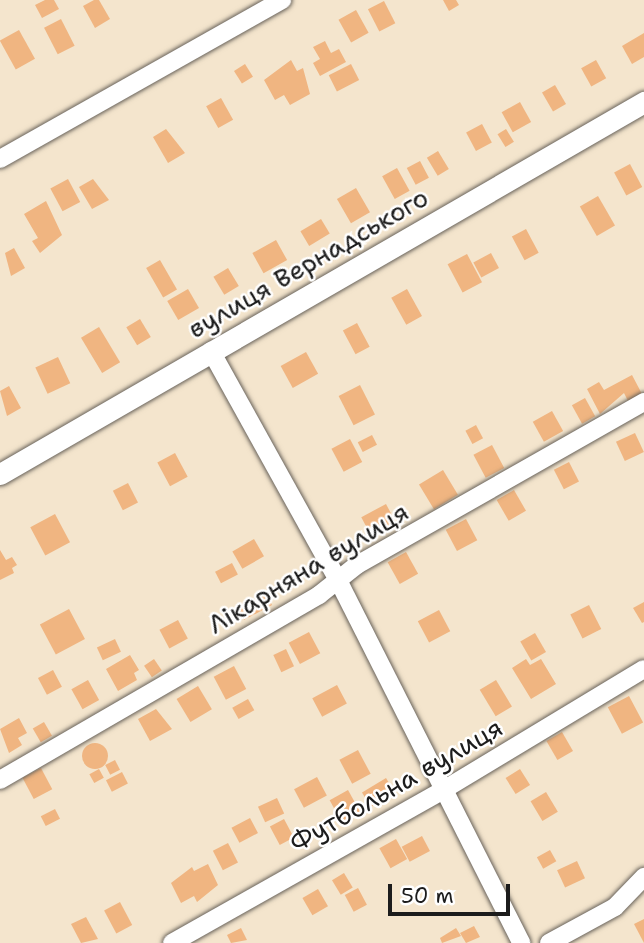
<!DOCTYPE html>
<meta charset="utf-8">
<style>
body{margin:0}
#map{position:relative;width:644px;height:943px;overflow:hidden;background:#f4e5cd;font-family:"Shantell Sans",sans-serif}
div>[style]{position:absolute}
.building>*{inset:0;background:#f0b581;transform-origin:0 0}
.round{border-radius:50%}
.roads{filter:drop-shadow(0 0 2px #68625a) drop-shadow(0 0 2px #68625a)}
.minor>*{height:18px;margin:-9px;padding:0 9px;transform-origin:9px;border-radius:9px;background:#fff}
.tertiary>*{height:21px;margin:-10.5px;padding:0 10.5px;transform-origin:10.5px;border-radius:10.5px;background:#fff}
span{translate:-50% -50%;white-space:nowrap;text-align:center;line-height:1.15;-webkit-text-stroke:5px #fff;paint-order:stroke}
.street-label{font-size:26px;color:#1c1c1c}
.scale{position:absolute;left:388px;top:884px;width:122px;height:32px;box-sizing:border-box;border:4px solid #1c1c1c;border-top:0;padding-left:9px;font-size:21px;line-height:24px;white-space:nowrap;color:#1c1c1c;-webkit-text-stroke:5px #fff;paint-order:stroke}
</style>
<div id="map">
<div class="building">
<div style="clip-path:polygon(45px 0,54px 0,59px 9px,42px 18px,35px 5px)"></div>
<div style="clip-path:polygon(94px 0,99px 0,110px 19px,95px 28px,83px 6px)"></div>
<div style="clip-path:polygon(443px 0,456px 0,459px 5px,449px 11px)"></div>
<div style="left:384px;top:1px;width:25px;height:18px;rotate:63deg"></div>
<div style="left:356px;top:10px;width:26px;height:20px;rotate:61deg"></div>
<div style="left:61px;top:19px;width:30px;height:19px;rotate:63deg"></div>
<div style="left:19px;top:30px;width:33px;height:22px;rotate:61deg"></div>
<div style="clip-path:polygon(644px 33px,644px 57px,632px 64px,622px 46px)"></div>
<div style="clip-path:polygon(325px 41px,331px 53px,339px 49px,346px 62px,320px 76px,313px 63px,320px 59px,313px 47px)"></div>
<div style="clip-path:polygon(291px 60px,297px 71px,303px 68px,310px 94px,290px 105px,284px 95px,275px 100px,264px 80px)"></div>
<div style="left:596px;top:60px;width:21px;height:17px;rotate:61deg"></div>
<div style="left:245px;top:64px;width:15px;height:13px;rotate:58deg"></div>
<div style="left:351px;top:64px;width:18px;height:25px;rotate:63deg"></div>
<div style="left:555px;top:85px;width:22px;height:15px;rotate:60deg"></div>
<div style="left:221px;top:98px;width:25px;height:17px;rotate:61deg"></div>
<div style="left:520px;top:102px;width:23px;height:21px;rotate:61deg"></div>
<div style="left:482px;top:124px;width:21px;height:18px;rotate:62deg"></div>
<div style="clip-path:polygon(166px 129px,185px 153px,168px 163px,153px 137px)"></div>
<div style="left:506px;top:129px;width:15px;height:10px;rotate:58deg"></div>
<div style="left:438px;top:151px;width:21px;height:13px;rotate:59deg"></div>
<div style="left:420px;top:161px;width:19px;height:15px;rotate:62deg"></div>
<div style="left:630px;top:164px;width:26px;height:18px;rotate:62deg"></div>
<div style="left:397px;top:168px;width:26px;height:17px;rotate:61deg"></div>
<div style="left:68px;top:179px;width:26px;height:20px;rotate:62deg"></div>
<div style="clip-path:polygon(93px 179px,109px 200px,92px 209px,79px 187px)"></div>
<div style="left:356px;top:188px;width:28px;height:22px;rotate:60deg"></div>
<div style="left:598px;top:196px;width:34px;height:21px;rotate:60deg"></div>
<div style="clip-path:polygon(46px 201px,62px 235px,40px 253px,32px 241px,38px 238px,24px 214px)"></div>
<div style="left:321px;top:219px;width:17px;height:24px;rotate:59deg"></div>
<div style="left:526px;top:229px;width:27px;height:16px;rotate:62deg"></div>
<div style="left:276px;top:240px;width:23px;height:27px;rotate:61deg"></div>
<div style="clip-path:polygon(14px 248px,25px 268px,11px 276px,5px 253px)"></div>
<div style="left:491px;top:253px;width:17px;height:20px;rotate:62deg"></div>
<div style="left:467px;top:254px;width:32px;height:22px;rotate:62deg"></div>
<div style="left:160px;top:260px;width:34px;height:16px;rotate:60deg"></div>
<div style="left:228px;top:268px;width:21px;height:17px;rotate:59deg"></div>
<div style="left:188px;top:289px;width:22px;height:24px;rotate:60deg"></div>
<div style="left:407px;top:289px;width:31px;height:18px;rotate:61deg"></div>
<div style="left:140px;top:319px;width:21px;height:16px;rotate:59deg"></div>
<div style="left:357px;top:323px;width:27px;height:16px;rotate:62deg"></div>
<div style="left:99px;top:327px;width:41px;height:21px;rotate:59deg"></div>
<div style="left:306px;top:352px;width:25px;height:29px;rotate:61deg"></div>
<div style="left:58px;top:357px;width:29px;height:25px;rotate:65deg"></div>
<div style="clip-path:polygon(632px 375px,642px 394px,628px 401px,624px 393px,600px 414px,587px 389px,599px 382px,604px 390px)"></div>
<div style="left:360px;top:385px;width:33px;height:24px;rotate:63deg"></div>
<div style="clip-path:polygon(9px 386px,21px 408px,7px 416px,0 391px)"></div>
<div style="left:585px;top:398px;width:21px;height:15px;rotate:61deg"></div>
<div style="left:552px;top:411px;width:23px;height:22px;rotate:61deg"></div>
<div style="left:476px;top:425px;width:15px;height:12px;rotate:62deg"></div>
<div style="left:635px;top:433px;width:21px;height:21px;rotate:65deg"></div>
<div style="left:372px;top:435px;width:11px;height:16px;rotate:63deg"></div>
<div style="left:350px;top:439px;width:26px;height:21px;rotate:62deg"></div>
<div style="left:492px;top:445px;width:26px;height:21px;rotate:62deg"></div>
<div style="left:175px;top:453px;width:27px;height:20px;rotate:62deg"></div>
<div style="left:569px;top:462px;width:22px;height:17px;rotate:63deg"></div>
<div style="left:443px;top:470px;width:29px;height:28px;rotate:59deg"></div>
<div style="left:128px;top:483px;width:22px;height:17px;rotate:63deg"></div>
<div style="left:514px;top:490px;width:24px;height:20px;rotate:60deg"></div>
<div style="left:386px;top:504px;width:21px;height:28px;rotate:62deg"></div>
<div style="left:55px;top:514px;width:32px;height:28px;rotate:62deg"></div>
<div style="left:466px;top:519px;width:24px;height:23px;rotate:62deg"></div>
<div style="left:254px;top:539px;width:20px;height:25px;rotate:60deg"></div>
<div style="clip-path:polygon(0 550px,6px 560px,12px 557px,17px 565px,12px 568px,14px 573px,0 580px)"></div>
<div style="left:406px;top:552px;width:25px;height:21px;rotate:61deg"></div>
<div style="left:232px;top:563px;width:13px;height:19px;rotate:63deg"></div>
<div style="clip-path:polygon(266px 594px,272px 605px,244px 620px,236px 606px)"></div>
<div style="clip-path:polygon(644px 602px,644px 622px,642px 623px,633px 608px)"></div>
<div style="left:589px;top:605px;width:27px;height:21px;rotate:63deg"></div>
<div style="left:69px;top:609px;width:34px;height:33px;rotate:62deg"></div>
<div style="left:439px;top:610px;width:24px;height:24px;rotate:62deg"></div>
<div style="left:178px;top:620px;width:21px;height:21px;rotate:62deg"></div>
<div style="left:309px;top:632px;width:24px;height:23px;rotate:62deg"></div>
<div style="left:535px;top:633px;width:22px;height:17px;rotate:60deg"></div>
<div style="left:115px;top:639px;width:14px;height:20px;rotate:65deg"></div>
<div style="left:286px;top:649px;width:19px;height:14px;rotate:65deg"></div>
<div style="clip-path:polygon(130px 655px,139px 670px,134px 673px,137px 680px,118px 691px,106px 669px)"></div>
<div style="left:154px;top:659px;width:14px;height:12px;rotate:56deg"></div>
<div style="clip-path:polygon(526px 659px,530px 665px,541px 659px,556px 684px,531px 699px,512px 668px)"></div>
<div style="left:234px;top:666px;width:26px;height:23px;rotate:62deg"></div>
<div style="left:53px;top:670px;width:19px;height:17px;rotate:62deg"></div>
<div style="left:88px;top:680px;width:23px;height:19px;rotate:61deg"></div>
<div style="left:496px;top:680px;width:31px;height:19px;rotate:59deg"></div>
<div style="left:337px;top:685px;width:21px;height:28px;rotate:62deg"></div>
<div style="left:198px;top:686px;width:27px;height:25px;rotate:59deg"></div>
<div style="left:629px;top:696px;width:30px;height:24px;rotate:62deg"></div>
<div style="left:248px;top:699px;width:13px;height:18px;rotate:61deg"></div>
<div style="clip-path:polygon(156px 709px,172px 729px,150px 741px,138px 719px)"></div>
<div style="clip-path:polygon(19px 718px,27px 733px,18px 738px,22px 745px,9px 753px,0 729px)"></div>
<div style="left:44px;top:722px;width:16px;height:13px;rotate:60deg"></div>
<div style="left:562px;top:732px;width:22px;height:18px;rotate:60deg"></div>
<div class="round" style="left:82px;top:743px;width:26px;height:26px"></div>
<div style="left:358px;top:750px;width:27px;height:21px;rotate:62deg"></div>
<div style="left:115px;top:760px;width:11px;height:11px;rotate:63deg"></div>
<div style="left:41px;top:768px;width:24px;height:21px;rotate:62deg"></div>
<div style="left:99px;top:769px;width:10px;height:11px;rotate:61deg"></div>
<div style="left:520px;top:769px;width:19px;height:17px;rotate:58deg"></div>
<div style="left:122px;top:772px;width:13px;height:18px;rotate:63deg"></div>
<div style="left:317px;top:777px;width:21px;height:26px;rotate:62deg"></div>
<div style="left:386px;top:778px;width:17px;height:28px;rotate:59deg"></div>
<div style="left:348px;top:790px;width:25px;height:21px;rotate:61deg"></div>
<div style="left:546px;top:792px;width:23px;height:18px;rotate:59deg"></div>
<div style="left:277px;top:798px;width:17px;height:21px;rotate:65deg"></div>
<div style="left:55px;top:809px;width:11px;height:16px;rotate:63deg"></div>
<div style="left:250px;top:818px;width:17px;height:21px;rotate:62deg"></div>
<div style="left:284px;top:819px;width:21px;height:16px;rotate:62deg"></div>
<div style="left:422px;top:836px;width:17px;height:23px;rotate:62deg"></div>
<div style="left:396px;top:839px;width:23px;height:19px;rotate:61deg"></div>
<div style="left:228px;top:843px;width:22px;height:17px;rotate:63deg"></div>
<div style="left:550px;top:850px;width:13px;height:15px;rotate:61deg"></div>
<div style="left:577px;top:861px;width:19px;height:22px;rotate:65deg"></div>
<div style="clip-path:polygon(208px 864px,218px 885px,197px 902px,194px 896px,181px 903px,171px 883px,192px 867px,194px 871px)"></div>
<div style="left:344px;top:873px;width:17px;height:14px;rotate:59deg"></div>
<div style="left:358px;top:888px;width:19px;height:15px;rotate:62deg"></div>
<div style="left:318px;top:889px;width:20px;height:18px;rotate:60deg"></div>
<div style="left:120px;top:902px;width:26px;height:18px;rotate:62deg"></div>
<div style="clip-path:polygon(86px 917px,98px 939px,81px 943px,71px 924px)"></div>
<div style="clip-path:polygon(644px 919px,644px 943px,634px 924px)"></div>
<div style="clip-path:polygon(474px 926px,480px 937px,466px 943px,460px 933px)"></div>
<div style="clip-path:polygon(241px 928px,247px 940px,231px 943px,227px 935px)"></div>
<div style="clip-path:polygon(456px 928px,461px 936px,442px 943px,440px 938px)"></div>
</div>
<div class="roads">
<div class="minor">
<div style="left:0;top:159px;width:324px;rotate:-29.4deg"></div>
<div style="left:211px;top:351px;width:262px;rotate:61deg"></div>
<div style="left:338px;top:580px;width:407px;rotate:63.2deg"></div>
<div style="left:0;top:780px;width:369px;rotate:-30.1deg"></div>
<div style="left:319px;top:595px;width:48px;rotate:-38.3deg"></div>
<div style="left:357px;top:565px;width:330px;rotate:-29.6deg"></div>
<div style="left:172px;top:943px;width:313px;rotate:-29.4deg"></div>
<div style="left:445px;top:789px;width:232px;rotate:-31.1deg"></div>
<div style="left:549px;top:943px;width:75px;rotate:-28.6deg"></div>
<div style="left:615px;top:907px;width:42px;rotate:-46deg"></div>
</div>
<div class="tertiary">
<div style="left:0;top:474px;width:744px;rotate:-30.01deg"></div>
</div>
</div>
<div class="street-label">
<span style="left:308px;top:263px;rotate:-30deg">вулиця Вернадського</span>
<span style="left:308px;top:568px;rotate:-31deg">Лікарняна вулиця</span>
<span style="left:396px;top:785px;rotate:-30deg">Футбольна вулиця</span>
</div>
<div class="scale">50 m</div>
</div>
